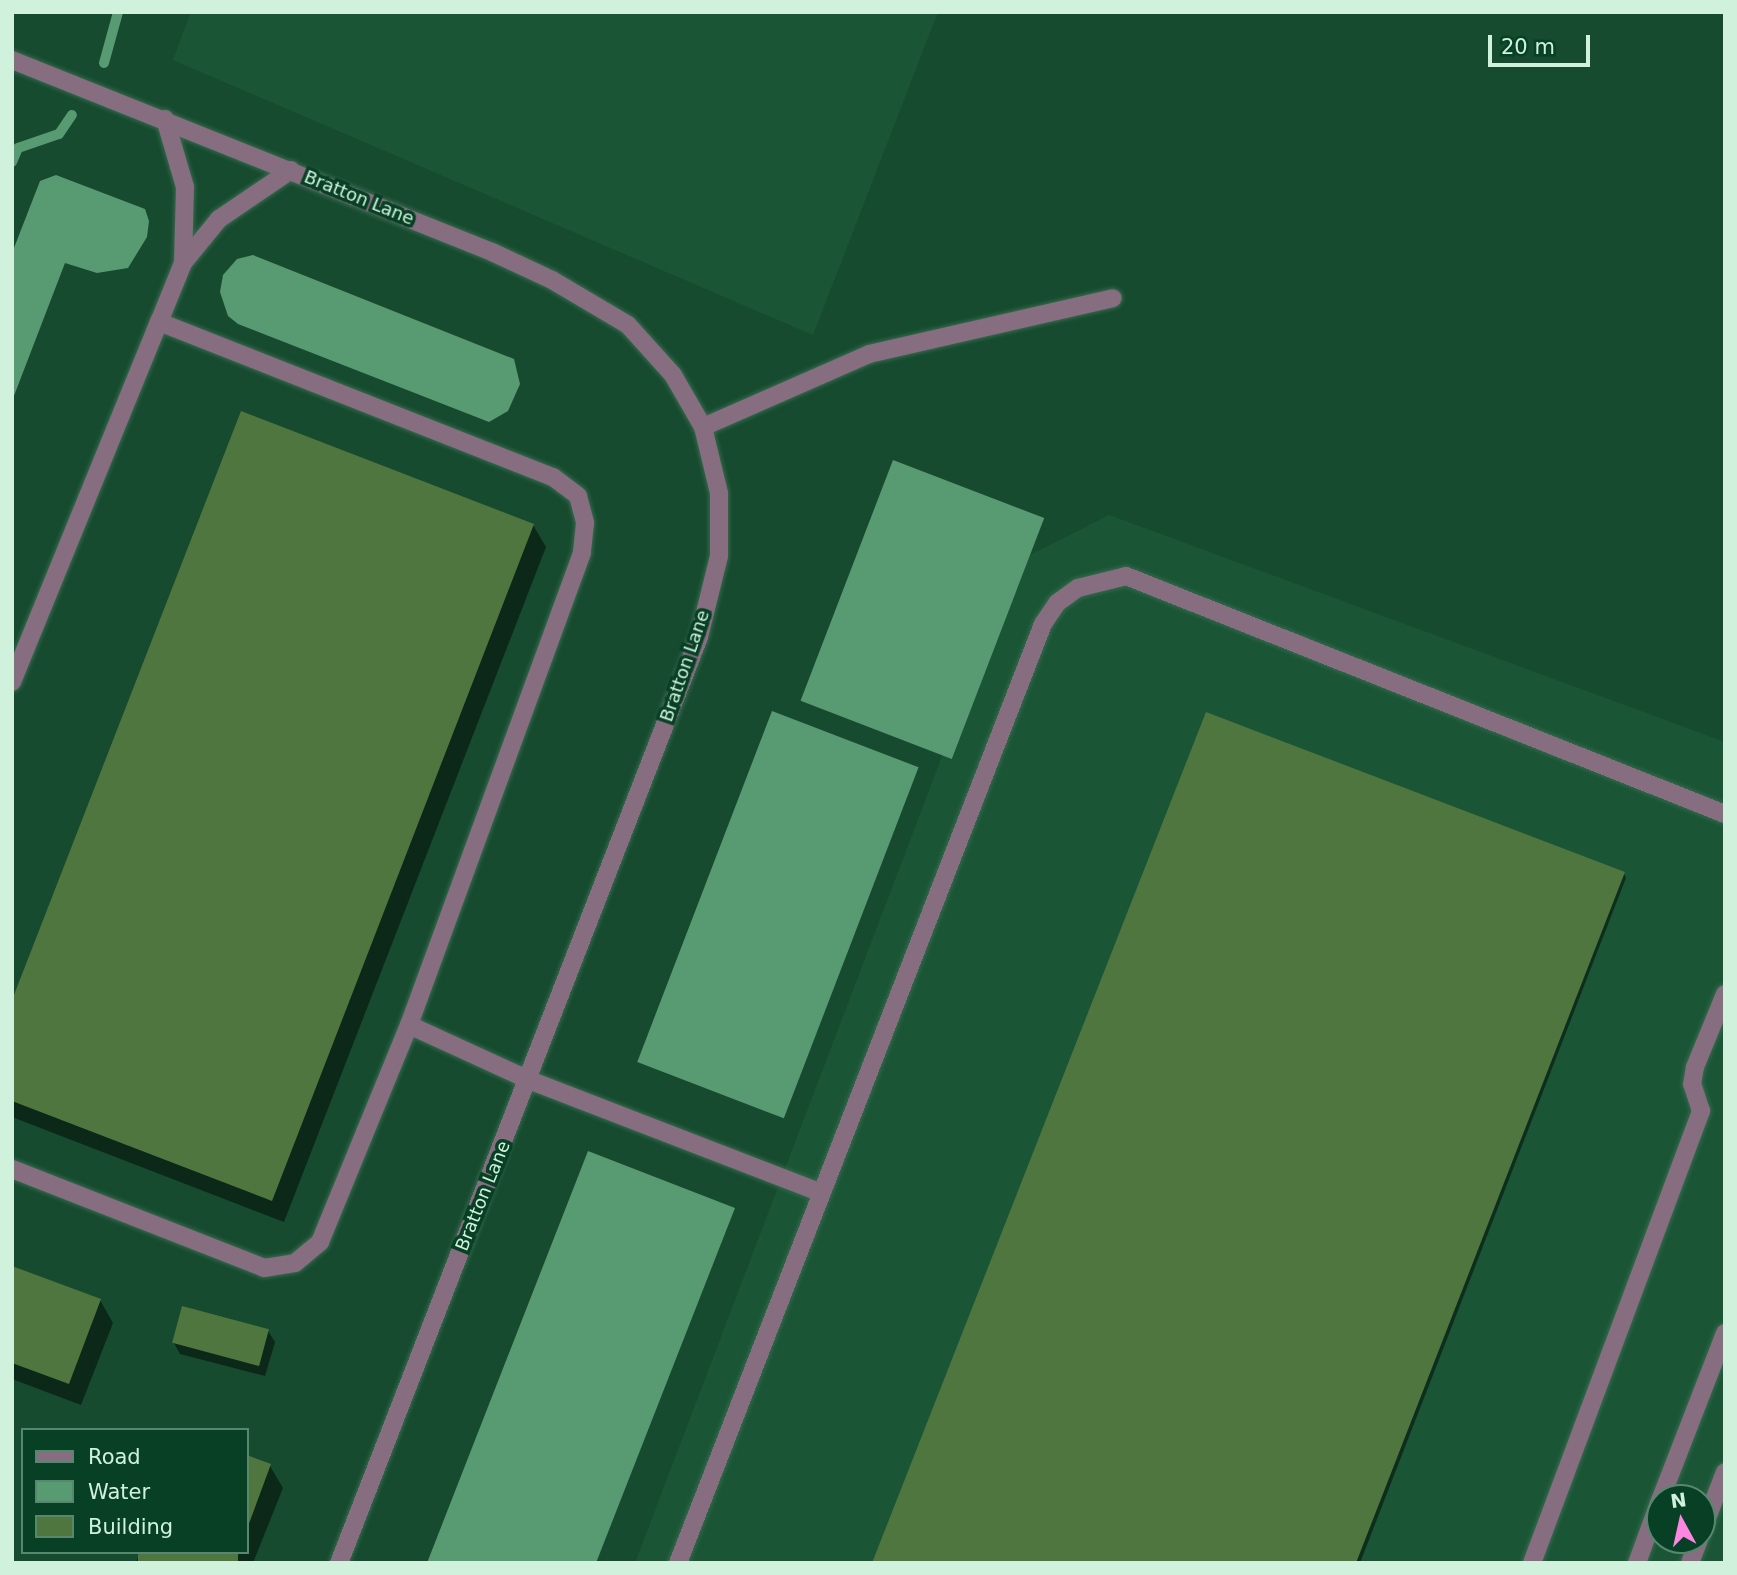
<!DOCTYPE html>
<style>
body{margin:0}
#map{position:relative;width:1737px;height:1575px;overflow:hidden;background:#164b2f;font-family:"DejaVu Sans",sans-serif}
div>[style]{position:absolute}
.built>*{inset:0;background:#1a5636}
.water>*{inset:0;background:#589a72;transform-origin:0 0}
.shadow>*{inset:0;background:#0007}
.stream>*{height:10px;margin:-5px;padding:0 5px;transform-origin:5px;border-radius:5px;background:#589a72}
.building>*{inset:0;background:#50763f;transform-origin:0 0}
.roads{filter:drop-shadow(0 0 2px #37694e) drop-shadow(0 0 2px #37694e)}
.service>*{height:18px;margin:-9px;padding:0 9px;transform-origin:9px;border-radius:9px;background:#866d7f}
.tertiary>*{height:18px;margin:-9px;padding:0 9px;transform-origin:9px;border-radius:9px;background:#866d7f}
span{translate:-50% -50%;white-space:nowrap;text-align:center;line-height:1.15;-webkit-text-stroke:7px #074025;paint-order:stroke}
.street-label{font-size:18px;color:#d0f1db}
.frame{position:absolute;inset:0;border:14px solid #d0f1db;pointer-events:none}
.legend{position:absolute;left:21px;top:1428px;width:228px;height:126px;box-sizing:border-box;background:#074025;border:2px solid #57876e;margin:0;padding:9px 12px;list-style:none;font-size:21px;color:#d0f1db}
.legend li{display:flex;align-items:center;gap:14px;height:35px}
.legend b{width:35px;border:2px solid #57876e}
.north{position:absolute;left:1646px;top:1484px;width:70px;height:70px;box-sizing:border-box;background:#074025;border:2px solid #57876e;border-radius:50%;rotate:352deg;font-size:19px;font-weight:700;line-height:28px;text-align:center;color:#d0f1db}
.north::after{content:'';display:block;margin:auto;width:24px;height:32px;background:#fd86e2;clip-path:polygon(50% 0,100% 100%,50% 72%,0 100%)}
.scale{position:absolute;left:1488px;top:35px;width:102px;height:32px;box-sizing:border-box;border:4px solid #d0f1db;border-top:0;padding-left:9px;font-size:21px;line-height:24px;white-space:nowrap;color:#d0f1db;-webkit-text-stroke:5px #074025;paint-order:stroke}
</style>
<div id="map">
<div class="built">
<div style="clip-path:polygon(191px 12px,938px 12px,813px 335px,173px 60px)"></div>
<div style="clip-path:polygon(evenodd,1109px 515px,1725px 742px,1725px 1563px,635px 1563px,1016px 562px,1109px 515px,1660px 1498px,1702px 1498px,1702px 1540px,1660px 1540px,1660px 1498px)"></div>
</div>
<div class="water">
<div style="clip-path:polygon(56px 175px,145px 209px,149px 221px,147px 237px,128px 268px,97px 273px,65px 263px,12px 401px,12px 253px,40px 181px)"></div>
<div style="clip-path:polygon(253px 255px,514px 359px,520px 384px,508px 411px,489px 422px,238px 324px,228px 316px,220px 292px,223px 275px,237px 259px)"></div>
<div style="left:893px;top:460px;width:162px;height:258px;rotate:21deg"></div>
<div style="left:772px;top:711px;width:157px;height:376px;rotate:21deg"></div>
<div style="clip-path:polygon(588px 1151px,735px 1208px,596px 1563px,427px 1563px)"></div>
</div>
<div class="shadow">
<div style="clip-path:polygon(533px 525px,546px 547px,284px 1222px,12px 1117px,12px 1005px)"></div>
<div style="clip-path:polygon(1624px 873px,1626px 878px,1360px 1563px,873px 1563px)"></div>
<div style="clip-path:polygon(12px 1268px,100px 1300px,113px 1323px,81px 1405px,12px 1379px)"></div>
<div style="clip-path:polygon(268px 1331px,275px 1342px,265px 1376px,180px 1354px,174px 1343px)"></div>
<div style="clip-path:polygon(247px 1457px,270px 1466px,283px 1488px,253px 1563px,136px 1563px,140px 1552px,247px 1552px)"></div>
</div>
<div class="stream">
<div style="left:104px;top:63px;width:53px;rotate:-74.6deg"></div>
<div style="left:12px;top:162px;width:15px;rotate:-67deg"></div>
<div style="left:18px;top:148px;width:43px;rotate:-18.9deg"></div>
<div style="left:59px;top:134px;width:23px;rotate:-56deg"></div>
</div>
<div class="building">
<div style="clip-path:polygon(241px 411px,534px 524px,272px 1201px,12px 1101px,12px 1000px)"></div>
<div style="clip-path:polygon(1206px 712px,1625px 872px,1356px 1563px,872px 1563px)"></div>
<div style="clip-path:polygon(12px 1266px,101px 1299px,69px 1384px,12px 1363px)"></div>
<div style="left:182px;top:1306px;width:90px;height:38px;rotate:15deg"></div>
<div style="clip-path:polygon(247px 1455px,271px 1464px,247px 1529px)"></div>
<div style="left:138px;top:1552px;width:100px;height:12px"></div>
</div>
<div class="roads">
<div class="service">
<div style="left:165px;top:119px;width:71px;rotate:73.6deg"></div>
<div style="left:185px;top:187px;width:76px;rotate:91.5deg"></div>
<div style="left:183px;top:263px;width:57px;rotate:-50.7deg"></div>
<div style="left:219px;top:219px;width:87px;rotate:-34.2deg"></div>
<div style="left:183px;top:263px;width:64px;rotate:112.1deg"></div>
<div style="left:159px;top:322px;width:423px;rotate:21.5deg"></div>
<div style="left:553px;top:477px;width:31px;rotate:37deg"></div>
<div style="left:578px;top:496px;width:28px;rotate:75deg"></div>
<div style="left:585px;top:523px;width:30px;rotate:96deg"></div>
<div style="left:582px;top:553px;width:503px;rotate:110.13deg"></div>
<div style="left:409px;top:1025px;width:132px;rotate:24.6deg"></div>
<div style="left:529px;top:1080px;width:312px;rotate:21.1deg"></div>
<div style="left:703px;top:427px;width:181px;rotate:-23.7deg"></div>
<div style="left:869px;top:354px;width:250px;rotate:-12.9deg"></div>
<div style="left:12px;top:682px;width:389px;rotate:-67.8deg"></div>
<div style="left:12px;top:1169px;width:271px;rotate:21.4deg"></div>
<div style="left:264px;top:1268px;width:31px;rotate:-9deg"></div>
<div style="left:295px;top:1263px;width:33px;rotate:-40deg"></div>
<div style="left:320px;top:1242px;width:235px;rotate:-67.7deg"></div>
<div style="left:1661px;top:1498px;width:177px;rotate:-68.8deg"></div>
<div style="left:1702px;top:1531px;width:63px;rotate:-68.7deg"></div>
<div style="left:678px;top:1563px;width:1007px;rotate:-68.76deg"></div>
<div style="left:1043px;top:624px;width:25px;rotate:-56deg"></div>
<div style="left:1057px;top:603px;width:26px;rotate:-36deg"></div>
<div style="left:1078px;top:588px;width:49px;rotate:-14deg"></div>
<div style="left:1126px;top:576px;width:645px;rotate:21.67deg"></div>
<div style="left:1532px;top:1563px;width:483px;rotate:-69.5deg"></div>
<div style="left:1701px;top:1111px;width:28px;rotate:-108deg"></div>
<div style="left:1692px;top:1084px;width:17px;rotate:-80deg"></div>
<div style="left:1695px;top:1067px;width:79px;rotate:-67.7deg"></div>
<div style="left:1637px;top:1563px;width:67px;rotate:-69.9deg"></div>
<div style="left:1690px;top:1563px;width:25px;rotate:-69deg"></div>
</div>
<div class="tertiary">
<div style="left:12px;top:60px;width:517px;rotate:21.8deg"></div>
<div style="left:492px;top:252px;width:66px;rotate:25deg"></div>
<div style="left:552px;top:280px;width:88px;rotate:30.6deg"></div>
<div style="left:628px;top:325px;width:67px;rotate:48deg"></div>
<div style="left:673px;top:375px;width:60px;rotate:60deg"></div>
<div style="left:703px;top:427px;width:68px;rotate:76.4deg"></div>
<div style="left:719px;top:493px;width:63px;rotate:90deg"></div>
<div style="left:719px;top:556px;width:83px;rotate:103.9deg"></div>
<div style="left:699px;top:637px;width:994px;rotate:111.24deg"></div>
</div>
</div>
<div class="street-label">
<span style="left:359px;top:198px;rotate:22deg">Bratton Lane</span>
<span style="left:685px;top:666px;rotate:-71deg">Bratton Lane</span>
<span style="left:483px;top:1196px;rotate:-68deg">Bratton Lane</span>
</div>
<div class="frame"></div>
<ul class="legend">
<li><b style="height:9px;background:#866d7f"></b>Road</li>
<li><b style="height:19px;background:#589a72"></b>Water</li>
<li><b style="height:19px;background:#50763f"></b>Building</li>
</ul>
<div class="north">N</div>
<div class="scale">20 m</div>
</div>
